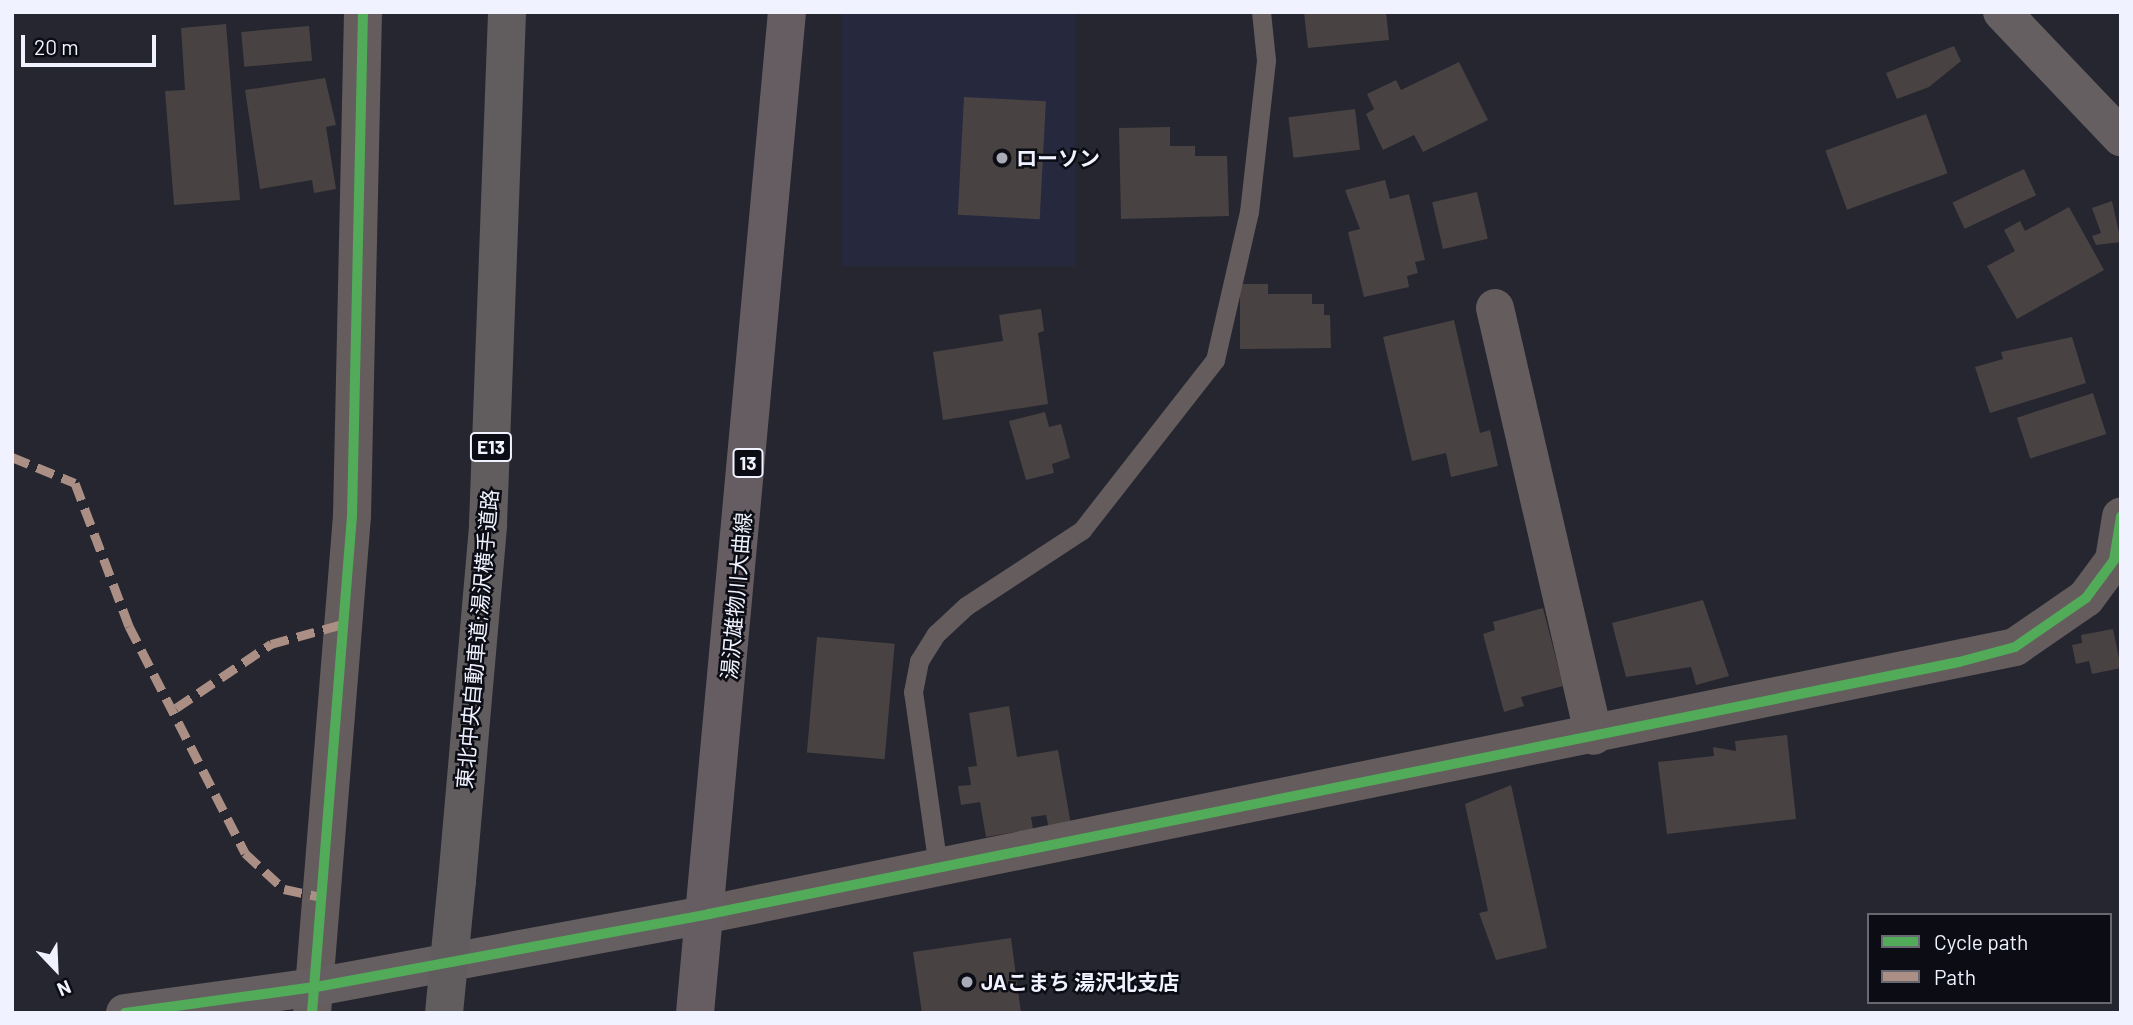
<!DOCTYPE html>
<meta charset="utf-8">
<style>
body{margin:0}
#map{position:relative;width:2133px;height:1025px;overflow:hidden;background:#25262f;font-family:Barlow,"Noto Sans JP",sans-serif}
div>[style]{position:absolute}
.built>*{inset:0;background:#26283e;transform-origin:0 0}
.building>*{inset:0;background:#494242;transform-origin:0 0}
.lane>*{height:19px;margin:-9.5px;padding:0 9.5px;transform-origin:9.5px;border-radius:9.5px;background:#645c5d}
.street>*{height:38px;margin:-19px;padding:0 19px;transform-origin:19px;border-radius:19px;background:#645c5d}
.secondary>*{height:38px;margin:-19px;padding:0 19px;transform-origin:19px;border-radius:19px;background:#665f61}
.primary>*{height:38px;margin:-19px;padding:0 19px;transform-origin:19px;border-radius:19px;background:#655d61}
.highway>*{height:38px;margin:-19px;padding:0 19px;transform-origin:19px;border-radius:19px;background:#615c5e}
.highway-bridge>*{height:38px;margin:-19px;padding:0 19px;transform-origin:19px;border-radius:19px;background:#615c5e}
.quiet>*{height:9px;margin-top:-4.5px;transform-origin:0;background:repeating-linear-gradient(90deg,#ac8f84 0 18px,transparent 0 27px)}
.cycleway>*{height:10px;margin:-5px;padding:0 5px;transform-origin:5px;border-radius:5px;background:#51ab58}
.dots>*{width:19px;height:19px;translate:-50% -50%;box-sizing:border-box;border:4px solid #0b0c14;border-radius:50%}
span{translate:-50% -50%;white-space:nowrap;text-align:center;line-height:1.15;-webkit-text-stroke:5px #0b0c14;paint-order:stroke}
.shield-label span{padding:2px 5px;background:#0b0c14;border:2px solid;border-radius:5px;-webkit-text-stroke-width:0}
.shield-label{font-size:19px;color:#f0f2ff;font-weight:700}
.poi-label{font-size:21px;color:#f0f2ff;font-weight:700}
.left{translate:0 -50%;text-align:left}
.street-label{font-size:21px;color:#f0f2ff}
.frame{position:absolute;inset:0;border:14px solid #f0f2ff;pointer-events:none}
.legend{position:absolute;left:1867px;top:913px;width:245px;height:91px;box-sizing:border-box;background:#0b0c14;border:2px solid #676872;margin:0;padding:9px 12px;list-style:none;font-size:21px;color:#f0f2ff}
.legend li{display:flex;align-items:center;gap:14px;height:35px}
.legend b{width:35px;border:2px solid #676872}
.north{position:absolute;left:21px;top:934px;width:70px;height:70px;-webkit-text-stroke:5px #0b0c14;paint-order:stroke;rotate:157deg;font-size:19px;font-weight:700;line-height:28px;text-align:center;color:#f0f2ff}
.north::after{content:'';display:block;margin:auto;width:24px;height:32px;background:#f0f2ff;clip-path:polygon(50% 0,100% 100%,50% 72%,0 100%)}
.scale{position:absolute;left:21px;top:35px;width:135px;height:32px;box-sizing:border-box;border:4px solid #f0f2ff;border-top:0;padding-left:9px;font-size:21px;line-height:24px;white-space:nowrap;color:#f0f2ff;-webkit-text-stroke:5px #0b0c14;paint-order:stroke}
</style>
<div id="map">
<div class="built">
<div style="left:842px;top:12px;width:233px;height:254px"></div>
</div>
<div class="building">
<div style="clip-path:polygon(1304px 12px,1386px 12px,1389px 40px,1308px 48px)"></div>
<div style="clip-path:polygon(226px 24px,240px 200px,174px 205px,165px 91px,185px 90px,181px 28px)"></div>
<div style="left:309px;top:26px;width:35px;height:68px;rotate:85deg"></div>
<div style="clip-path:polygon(1954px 46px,1961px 61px,1929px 87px,1897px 99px,1886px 73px)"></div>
<div style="clip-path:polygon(1459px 62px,1488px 120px,1423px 152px,1414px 135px,1383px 150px,1366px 114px,1374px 109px,1367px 94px,1396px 80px,1401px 90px)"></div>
<div style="clip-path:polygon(325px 78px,336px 125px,326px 127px,336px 189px,314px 193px,312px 180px,260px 189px,245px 90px)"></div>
<div style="left:964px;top:97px;width:82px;height:118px;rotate:3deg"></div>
<div style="left:1355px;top:109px;width:41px;height:67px;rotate:83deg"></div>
<div style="left:1926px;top:114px;width:63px;height:107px;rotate:70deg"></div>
<div style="clip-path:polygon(1170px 127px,1170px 146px,1195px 146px,1195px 156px,1227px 156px,1229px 216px,1121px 219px,1119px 128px)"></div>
<div style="left:2024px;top:169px;width:29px;height:79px;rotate:65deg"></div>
<div style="clip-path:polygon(1385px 180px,1390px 199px,1409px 194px,1425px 260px,1415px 262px,1418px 273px,1407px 276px,1409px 287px,1364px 297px,1348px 232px,1360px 229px,1345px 190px)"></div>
<div style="left:1477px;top:192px;width:48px;height:46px;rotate:77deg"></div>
<div style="clip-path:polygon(2112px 201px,2121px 242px,2096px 245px,2092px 236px,2101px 233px,2092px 208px)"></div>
<div style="clip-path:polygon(2069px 207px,2104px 270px,2017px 319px,1987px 266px,2015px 251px,2004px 230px,2020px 221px,2025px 231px)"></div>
<div style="clip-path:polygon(1240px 284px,1268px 284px,1268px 294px,1312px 294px,1312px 304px,1324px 304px,1324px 315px,1330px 315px,1331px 348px,1240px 349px)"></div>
<div style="clip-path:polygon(1041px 309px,1044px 331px,1038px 333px,1048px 404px,943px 420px,933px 352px,1003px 341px,999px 315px)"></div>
<div style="clip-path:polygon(1454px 320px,1480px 433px,1490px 430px,1498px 466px,1451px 477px,1446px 453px,1412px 461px,1383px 337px)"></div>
<div style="clip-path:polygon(2072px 337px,2086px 383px,1990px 413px,1975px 367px,2003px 359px,2001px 352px)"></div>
<div style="left:2093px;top:393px;width:43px;height:80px;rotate:72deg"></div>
<div style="clip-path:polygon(1045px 412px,1049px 427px,1061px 424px,1070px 458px,1052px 464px,1054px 473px,1026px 480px,1009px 421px)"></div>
<div style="clip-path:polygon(1703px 600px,1729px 676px,1696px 685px,1691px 667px,1626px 677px,1612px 623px)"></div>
<div style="clip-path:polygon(1543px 608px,1563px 686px,1521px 697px,1524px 706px,1504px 712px,1483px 634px,1495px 630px,1493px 622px)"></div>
<div style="clip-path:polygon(2113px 629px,2121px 668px,2092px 674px,2089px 661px,2076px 664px,2072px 645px,2082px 643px,2081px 635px)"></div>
<div style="left:817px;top:637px;width:78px;height:116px;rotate:5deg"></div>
<div style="clip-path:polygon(1009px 706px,1017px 757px,1058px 750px,1071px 825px,1049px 829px,1046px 815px,1031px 817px,1033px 829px,986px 837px,980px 802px,961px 805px,958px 786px,971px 785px,968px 767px,977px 766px,969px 713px)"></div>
<div style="clip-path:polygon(1787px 735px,1796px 819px,1667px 834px,1658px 762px,1714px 756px,1713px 747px,1736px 751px,1735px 741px)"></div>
<div style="clip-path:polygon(1511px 785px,1547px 948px,1496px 960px,1479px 913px,1488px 911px,1465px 804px)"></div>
<div style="clip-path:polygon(1011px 938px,1021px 1013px,922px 1013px,913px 952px)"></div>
</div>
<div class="lane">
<div style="left:938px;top:867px;width:177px;rotate:-98.1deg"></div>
<div style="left:913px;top:692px;width:32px;rotate:-79deg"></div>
<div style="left:919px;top:661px;width:32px;rotate:-58deg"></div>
<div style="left:936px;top:634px;width:41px;rotate:-43deg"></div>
<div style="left:966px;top:606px;width:139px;rotate:-33.2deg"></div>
<div style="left:1082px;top:530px;width:216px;rotate:-52deg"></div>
<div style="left:1215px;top:360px;width:152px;rotate:-77.1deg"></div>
<div style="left:1249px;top:212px;width:153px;rotate:-83.6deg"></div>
<div style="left:1266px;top:60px;width:48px;rotate:-95.9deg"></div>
</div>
<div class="street">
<div style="left:1495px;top:308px;width:439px;rotate:77deg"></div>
<div style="left:709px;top:914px;width:1333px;rotate:-11.55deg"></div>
<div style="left:2015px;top:647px;width:86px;rotate:-34.6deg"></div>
<div style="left:2086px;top:598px;width:47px;rotate:-53.6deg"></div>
<div style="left:2114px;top:560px;width:44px;rotate:-80.8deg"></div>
<div style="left:312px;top:1013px;width:499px;rotate:-85.4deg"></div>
<div style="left:352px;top:516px;width:504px;rotate:-88.75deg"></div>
</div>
<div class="secondary">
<div style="left:2002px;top:12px;width:173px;rotate:46.4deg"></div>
<div style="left:125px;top:1013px;width:193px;rotate:-7.8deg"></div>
<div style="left:316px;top:987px;width:400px;rotate:-10.5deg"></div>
</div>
<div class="primary">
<div style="left:695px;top:1013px;width:1005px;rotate:-84.75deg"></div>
</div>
<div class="highway">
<div style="left:457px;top:881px;width:358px;rotate:-85deg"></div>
<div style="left:488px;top:524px;width:512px;rotate:-87.87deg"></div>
</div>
<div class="highway-bridge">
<div style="left:444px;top:1013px;width:133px;rotate:-84.4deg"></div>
</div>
<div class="quiet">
<div style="left:12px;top:457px;width:68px;rotate:22.4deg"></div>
<div style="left:75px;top:483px;width:153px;rotate:69.3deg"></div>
<div style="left:129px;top:626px;width:255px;rotate:62.9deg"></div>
<div style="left:245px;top:853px;width:53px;rotate:42.7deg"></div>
<div style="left:284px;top:889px;width:40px;rotate:12deg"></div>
<div style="left:176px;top:708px;width:115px;rotate:-34deg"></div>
<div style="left:271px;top:644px;width:75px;rotate:-15.5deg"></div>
</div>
<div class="cycleway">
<div style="left:125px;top:1013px;width:193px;rotate:-7.8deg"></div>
<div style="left:316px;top:987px;width:400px;rotate:-10.5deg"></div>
<div style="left:709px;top:914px;width:1275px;rotate:-11.4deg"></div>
<div style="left:1959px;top:662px;width:58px;rotate:-15deg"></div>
<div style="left:2015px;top:647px;width:86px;rotate:-34.6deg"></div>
<div style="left:2086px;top:598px;width:47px;rotate:-53.6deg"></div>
<div style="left:2114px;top:560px;width:44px;rotate:-80.8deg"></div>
<div style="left:312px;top:1013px;width:499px;rotate:-85.4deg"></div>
<div style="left:352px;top:516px;width:504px;rotate:-88.75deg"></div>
</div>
<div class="dots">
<div style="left:1002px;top:158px;background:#a9abb6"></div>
<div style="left:967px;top:982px;background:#a9abb6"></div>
</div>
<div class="shield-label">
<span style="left:491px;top:447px">E13</span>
<span style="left:748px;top:463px">13</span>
</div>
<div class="poi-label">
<span class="left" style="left:1016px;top:158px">ローソン</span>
<span class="left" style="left:981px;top:982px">JAこまち 湯沢北支店</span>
</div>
<div class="street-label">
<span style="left:736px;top:596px;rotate:-85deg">湯沢雄物川大曲線</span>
<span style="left:477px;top:639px;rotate:-85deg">東北中央自動車道;湯沢横手道路</span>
</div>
<div class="frame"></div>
<ul class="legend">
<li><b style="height:9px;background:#51ab58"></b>Cycle path</li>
<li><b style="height:9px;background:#ac8f84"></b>Path</li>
</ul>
<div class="north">N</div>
<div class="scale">20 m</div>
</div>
